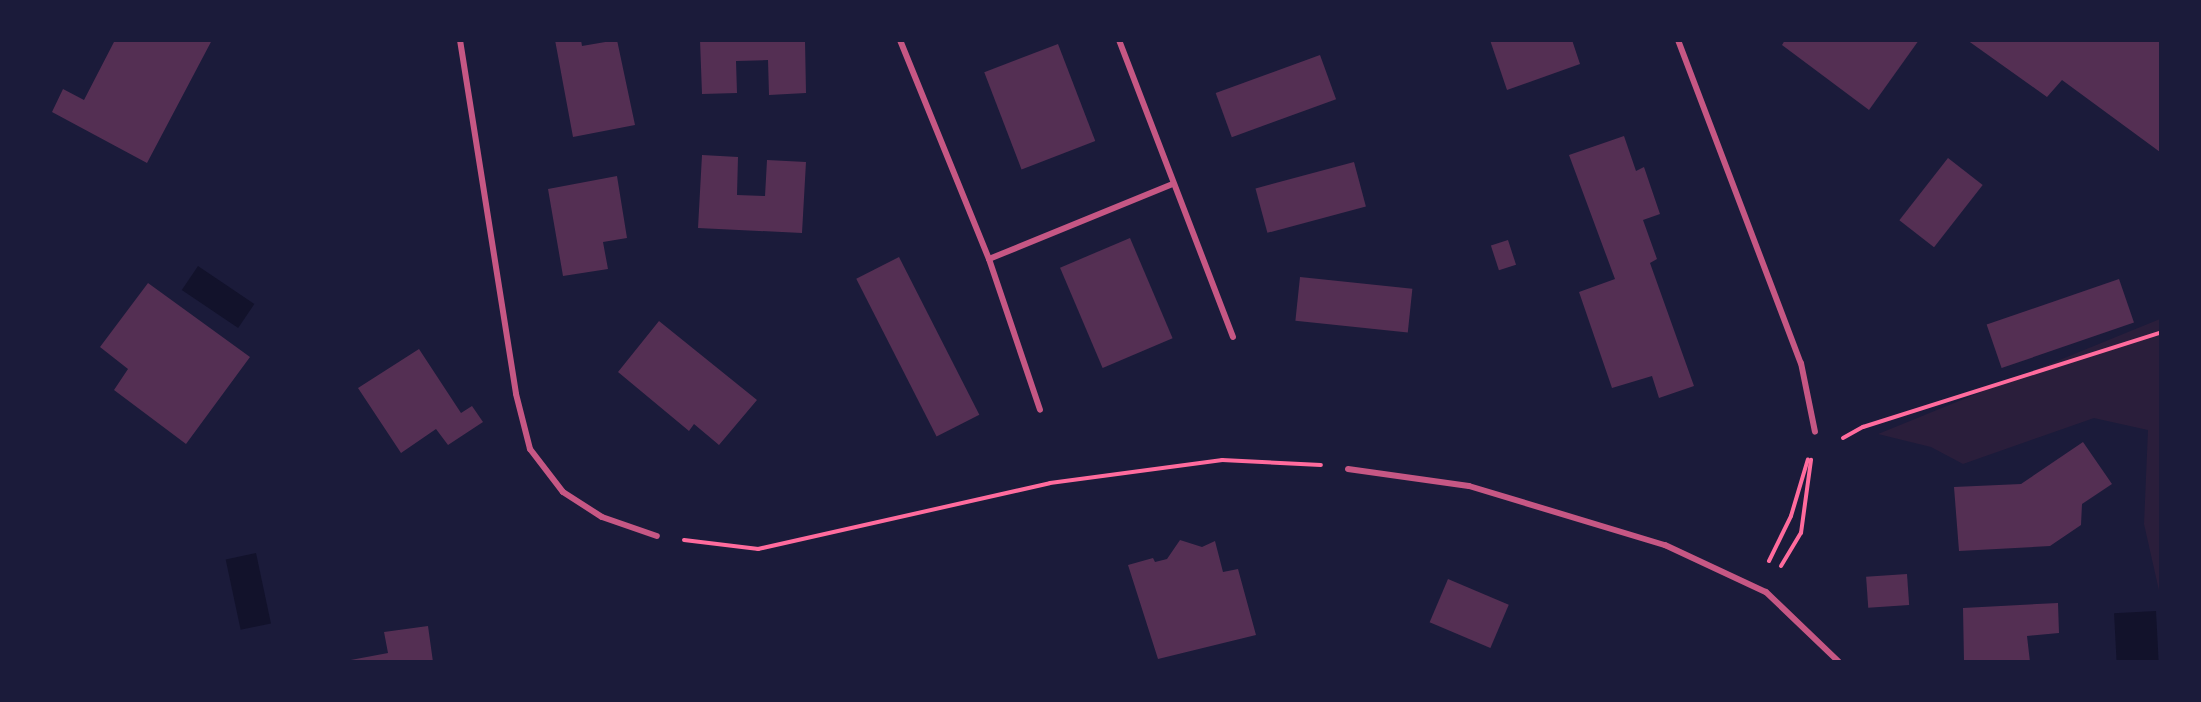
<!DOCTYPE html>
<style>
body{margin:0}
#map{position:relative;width:2201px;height:702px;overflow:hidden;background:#1b1b3a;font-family:Helvetica,sans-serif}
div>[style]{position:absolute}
.green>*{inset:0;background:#2a1e3b}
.water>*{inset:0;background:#12122b;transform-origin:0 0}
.building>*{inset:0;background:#542f53;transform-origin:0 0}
.path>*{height:4px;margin:-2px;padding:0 2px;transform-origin:2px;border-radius:2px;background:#ff6b9d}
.minor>*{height:6px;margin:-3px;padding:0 3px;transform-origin:3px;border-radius:3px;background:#c65784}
span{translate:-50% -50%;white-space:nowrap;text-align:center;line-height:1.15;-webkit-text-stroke:5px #1b1b3a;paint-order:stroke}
.frame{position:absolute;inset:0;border:42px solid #1b1b3a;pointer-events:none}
</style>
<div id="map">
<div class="green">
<div style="clip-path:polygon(2160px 319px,2160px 595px,2144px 524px,2148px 430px,2094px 418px,1963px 464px,1931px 447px,1878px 434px)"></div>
</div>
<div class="water">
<div style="left:198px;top:266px;width:68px;height:29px;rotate:34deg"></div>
<div style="left:256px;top:553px;width:72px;height:31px;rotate:78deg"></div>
<div style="left:2156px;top:611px;width:50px;height:42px;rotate:87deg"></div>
</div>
<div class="building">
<div style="clip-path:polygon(115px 40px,212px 40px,147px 163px,52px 112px,63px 89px,84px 100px)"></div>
<div style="clip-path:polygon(555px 40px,581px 40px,582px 46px,617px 40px,635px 125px,573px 137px)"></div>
<div style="clip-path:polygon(700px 40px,805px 40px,806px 93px,769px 95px,768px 60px,736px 61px,737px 93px,702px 94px)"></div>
<div style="clip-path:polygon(1490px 40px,1572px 40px,1580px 64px,1507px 90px)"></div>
<div style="clip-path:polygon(1785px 40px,1919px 40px,1869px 110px,1782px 45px)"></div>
<div style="clip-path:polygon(1967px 40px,2160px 40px,2160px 152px,2062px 80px,2047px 97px)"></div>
<div style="left:1058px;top:44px;width:104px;height:79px;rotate:69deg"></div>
<div style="left:1320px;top:55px;width:47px;height:111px;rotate:70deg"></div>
<div style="clip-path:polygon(1624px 136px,1636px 171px,1644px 167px,1660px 214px,1643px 220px,1657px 259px,1650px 263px,1694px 386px,1659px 398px,1652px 376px,1612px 388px,1579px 292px,1615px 279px,1569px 155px)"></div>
<div style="clip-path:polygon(702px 155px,738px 157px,737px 195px,765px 196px,767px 160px,806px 162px,802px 233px,698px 228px)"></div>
<div style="left:1948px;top:158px;width:44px;height:79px;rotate:38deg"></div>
<div style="left:1354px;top:162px;width:46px;height:102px;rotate:75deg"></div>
<div style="clip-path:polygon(617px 176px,627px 238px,603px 242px,608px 269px,563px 276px,548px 189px)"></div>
<div style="left:1130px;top:238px;width:109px;height:76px;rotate:67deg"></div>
<div style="left:1508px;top:240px;width:26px;height:18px;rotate:72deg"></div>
<div style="left:899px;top:257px;width:177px;height:48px;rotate:63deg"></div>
<div style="left:1300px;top:277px;width:113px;height:44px;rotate:6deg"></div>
<div style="left:2119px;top:279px;width:46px;height:140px;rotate:71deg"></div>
<div style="clip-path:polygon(148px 283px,250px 357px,186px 444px,114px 390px,128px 369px,100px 347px)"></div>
<div style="clip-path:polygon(659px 321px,757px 400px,719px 445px,694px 424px,689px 431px,618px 372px)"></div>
<div style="clip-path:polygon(419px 349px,461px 413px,472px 406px,483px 422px,448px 445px,436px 429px,401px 453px,358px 388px)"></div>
<div style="clip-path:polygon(2083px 442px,2112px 484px,2082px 504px,2081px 525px,2050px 546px,1959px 551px,1954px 487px,2021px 484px)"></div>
<div style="clip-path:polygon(1180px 540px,1202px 547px,1215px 541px,1223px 572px,1238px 569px,1256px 635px,1158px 659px,1128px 565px,1153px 558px,1155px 562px,1167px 559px)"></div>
<div style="left:1907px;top:574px;width:31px;height:41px;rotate:86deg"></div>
<div style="left:1448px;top:579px;width:66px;height:47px;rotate:23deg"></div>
<div style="clip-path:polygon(2058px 603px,2059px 633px,2027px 636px,2030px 662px,1964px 662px,1963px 608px)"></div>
<div style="clip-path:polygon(428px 626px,433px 662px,340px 662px,388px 653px,384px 632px)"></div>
</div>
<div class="path">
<div style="left:1843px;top:438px;width:23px;rotate:-29deg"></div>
<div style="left:1863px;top:427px;width:312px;rotate:-17.6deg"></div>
<div style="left:684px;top:540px;width:75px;rotate:6.9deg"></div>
<div style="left:758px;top:549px;width:299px;rotate:-12.7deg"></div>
<div style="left:1050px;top:483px;width:174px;rotate:-7.6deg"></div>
<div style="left:1222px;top:460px;width:99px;rotate:2.9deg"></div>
<div style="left:1769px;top:561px;width:50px;rotate:-63.9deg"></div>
<div style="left:1791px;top:516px;width:59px;rotate:-73.4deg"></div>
<div style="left:1781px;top:566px;width:39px;rotate:-59deg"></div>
<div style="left:1801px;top:533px;width:74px;rotate:-82.2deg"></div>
</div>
<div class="minor">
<div style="left:460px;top:40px;width:358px;rotate:81deg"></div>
<div style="left:516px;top:394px;width:57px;rotate:75.7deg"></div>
<div style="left:530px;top:449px;width:54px;rotate:52.5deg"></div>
<div style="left:563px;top:492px;width:46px;rotate:32.7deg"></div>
<div style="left:602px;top:517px;width:58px;rotate:19.1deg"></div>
<div style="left:900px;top:40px;width:236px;rotate:67.9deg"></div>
<div style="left:989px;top:259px;width:159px;rotate:71.3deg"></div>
<div style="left:1119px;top:40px;width:318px;rotate:69deg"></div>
<div style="left:1678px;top:40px;width:346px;rotate:69.2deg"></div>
<div style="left:1801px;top:363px;width:70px;rotate:78.5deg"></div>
<div style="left:989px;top:259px;width:199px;rotate:-22.2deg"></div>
<div style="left:1348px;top:469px;width:122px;rotate:8deg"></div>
<div style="left:1469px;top:486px;width:205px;rotate:16.8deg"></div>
<div style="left:1665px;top:545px;width:111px;rotate:25deg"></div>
<div style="left:1766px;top:592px;width:101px;rotate:43.8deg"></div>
</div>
<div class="frame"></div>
</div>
